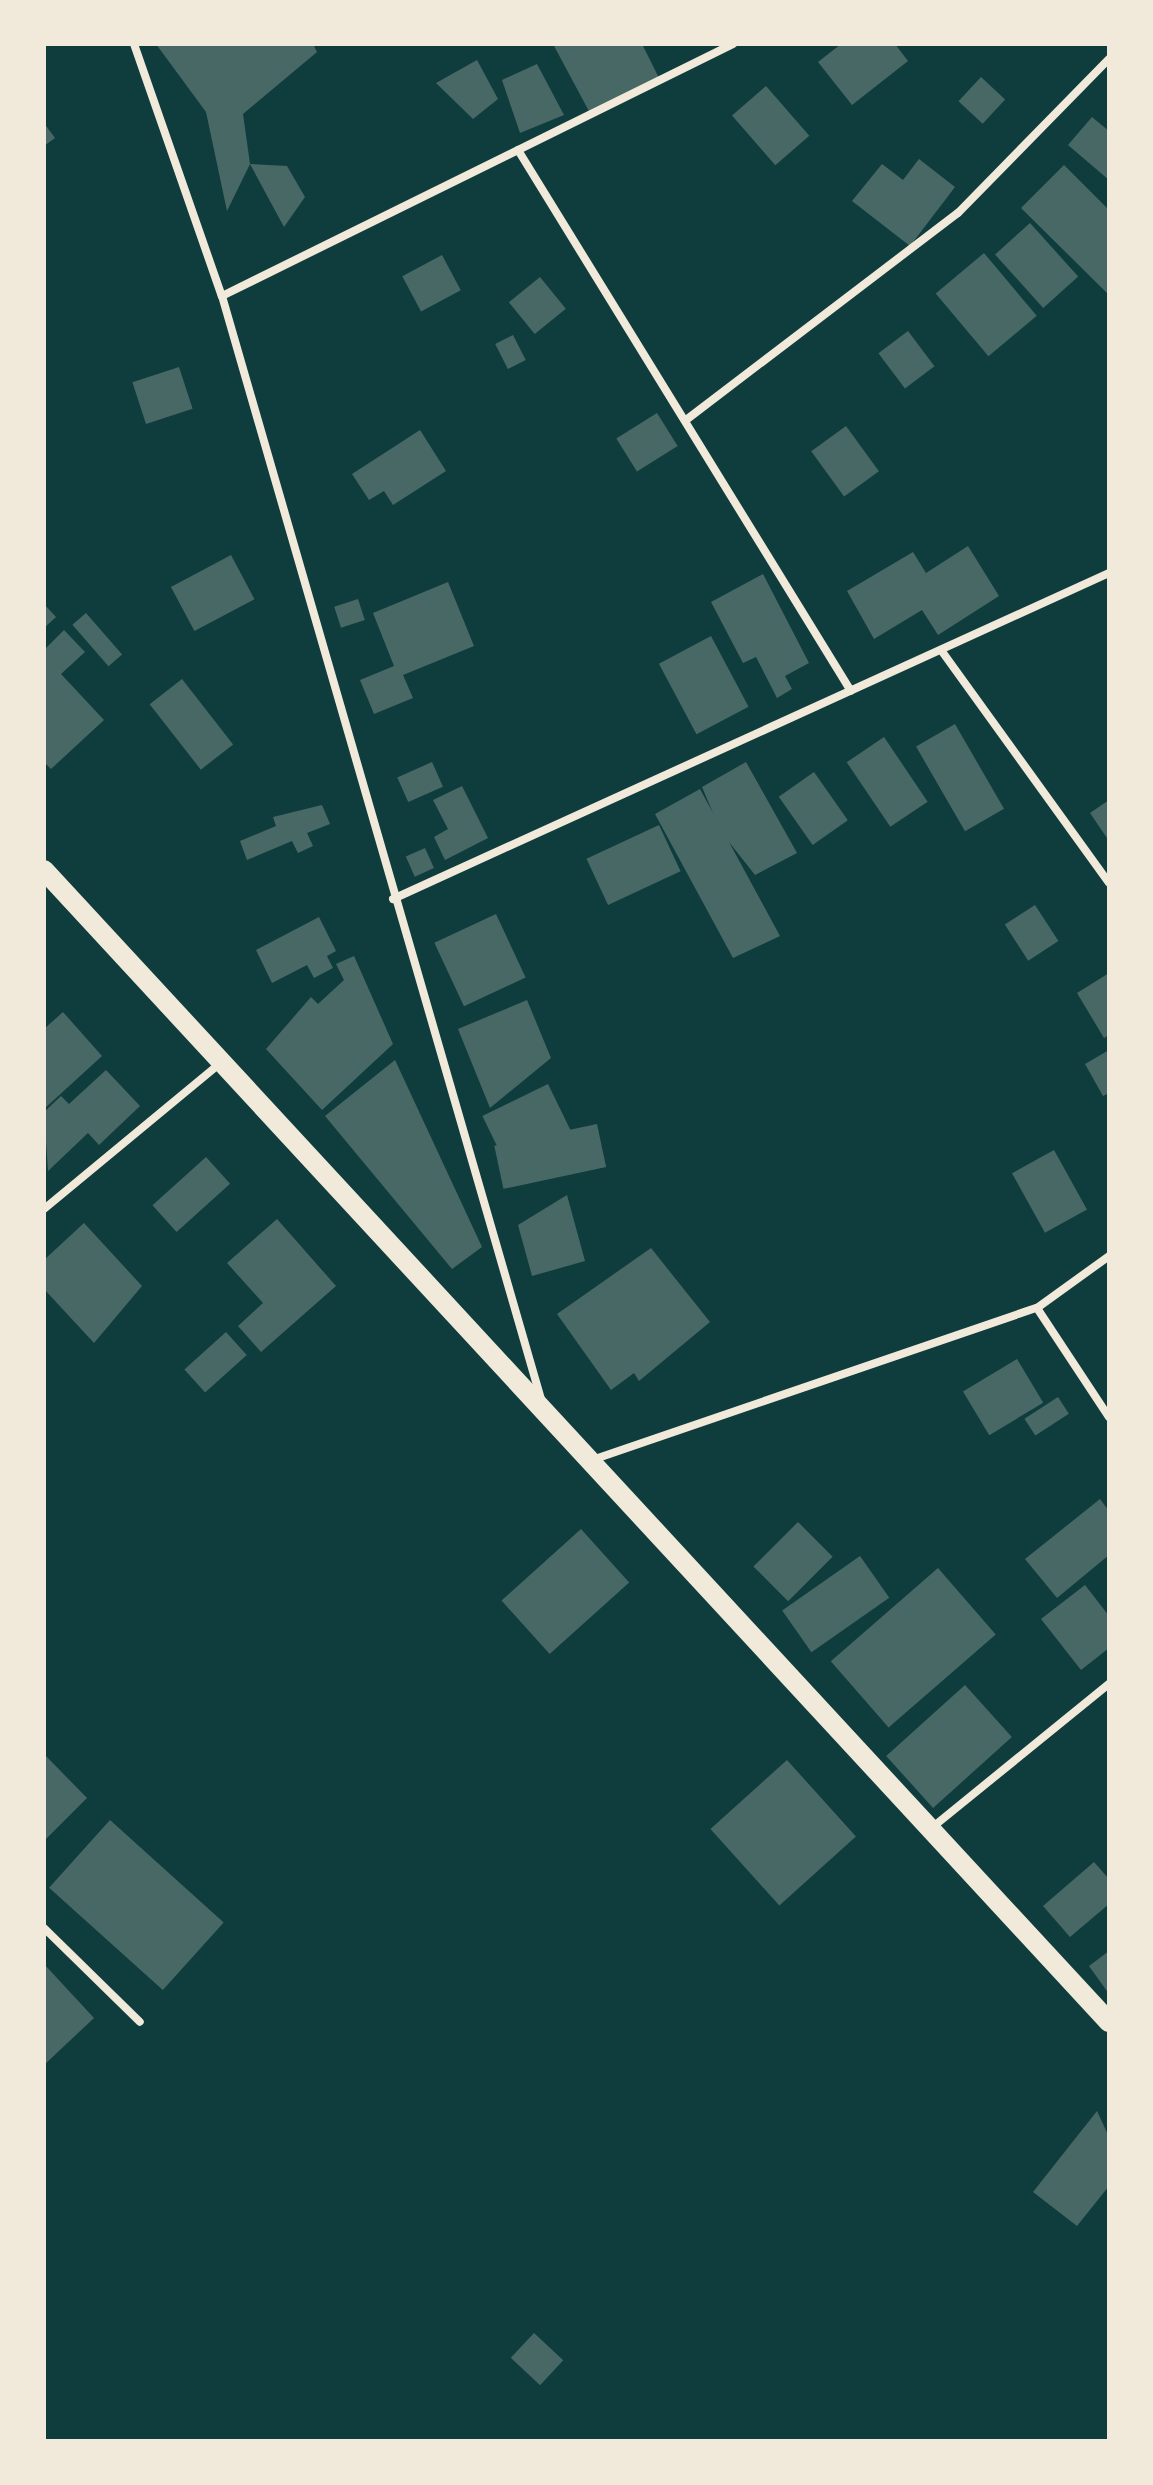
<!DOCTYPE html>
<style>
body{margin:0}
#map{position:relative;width:1153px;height:2485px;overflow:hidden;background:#0f3d3e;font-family:Rubik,sans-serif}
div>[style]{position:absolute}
.building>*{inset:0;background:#486865;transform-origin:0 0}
.minor>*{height:8px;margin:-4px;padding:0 4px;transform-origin:4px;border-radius:4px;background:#f1e9da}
.primary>*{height:20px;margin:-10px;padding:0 10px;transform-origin:10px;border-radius:10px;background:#f1e9da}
span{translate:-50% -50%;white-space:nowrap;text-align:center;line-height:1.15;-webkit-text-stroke:8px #f1e9da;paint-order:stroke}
.frame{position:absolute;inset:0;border:46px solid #f1e9da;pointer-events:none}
</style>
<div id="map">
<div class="building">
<div style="clip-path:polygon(156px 44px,313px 44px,317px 52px,243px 114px,250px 164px,227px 211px,206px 112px)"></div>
<div style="clip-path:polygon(553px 44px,642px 44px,660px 80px,591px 115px)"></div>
<div style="clip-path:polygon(841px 44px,895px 44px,908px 61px,852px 105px,818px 62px)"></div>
<div style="clip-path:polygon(477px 60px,498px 99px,473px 119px,436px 83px)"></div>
<div style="clip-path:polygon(537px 64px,564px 115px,520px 133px,502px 80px)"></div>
<div style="left:981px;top:77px;width:33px;height:33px;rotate:43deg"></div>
<div style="left:766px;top:86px;width:66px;height:45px;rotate:49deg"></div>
<div style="clip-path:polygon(1092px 117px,1109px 131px,1109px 180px,1068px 145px)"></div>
<div style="clip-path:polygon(44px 123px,55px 138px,44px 146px)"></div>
<div style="clip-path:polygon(919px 159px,955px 187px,910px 246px,852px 201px,882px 164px,903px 180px)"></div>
<div style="clip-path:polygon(250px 164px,287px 166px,305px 197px,284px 227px)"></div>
<div style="clip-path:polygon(1064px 165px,1109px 210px,1109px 295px,1021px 208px)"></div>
<div style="left:1030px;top:223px;width:72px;height:47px;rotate:48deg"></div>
<div style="left:984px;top:253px;width:82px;height:63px;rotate:50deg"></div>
<div style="left:442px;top:255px;width:40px;height:45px;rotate:62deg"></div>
<div style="left:540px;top:277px;width:41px;height:40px;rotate:51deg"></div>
<div style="left:908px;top:331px;width:44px;height:37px;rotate:53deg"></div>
<div style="left:513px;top:335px;width:28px;height:20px;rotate:63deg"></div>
<div style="left:179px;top:367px;width:44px;height:49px;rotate:72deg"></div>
<div style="left:657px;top:413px;width:39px;height:48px;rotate:58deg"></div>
<div style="left:846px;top:426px;width:56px;height:43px;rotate:54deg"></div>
<div style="clip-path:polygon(420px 430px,446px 471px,393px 505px,384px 491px,369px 500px,352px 474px)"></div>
<div style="clip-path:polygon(968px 546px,999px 596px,938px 635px,922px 610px,874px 639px,847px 591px,913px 552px,926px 573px)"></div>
<div style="left:231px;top:555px;width:50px;height:68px;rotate:62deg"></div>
<div style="clip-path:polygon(763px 574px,809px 663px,785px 676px,792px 689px,777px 698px,756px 657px,743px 663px,711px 602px)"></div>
<div style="clip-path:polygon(448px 582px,474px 646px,403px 675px,413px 698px,374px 714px,360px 680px,394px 666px,373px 613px)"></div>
<div style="left:358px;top:599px;width:22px;height:25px;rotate:72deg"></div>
<div style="clip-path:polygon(44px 604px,56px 617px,44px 628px)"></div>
<div style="left:86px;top:613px;width:55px;height:18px;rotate:49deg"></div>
<div style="clip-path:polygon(64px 630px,85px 652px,61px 674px,104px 720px,51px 769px,44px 762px,44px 650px)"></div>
<div style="left:711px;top:636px;width:80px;height:59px;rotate:62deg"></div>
<div style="left:182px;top:679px;width:83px;height:41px;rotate:52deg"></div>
<div style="left:955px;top:724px;width:98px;height:45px;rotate:60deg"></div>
<div style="left:884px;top:737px;width:78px;height:45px;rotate:56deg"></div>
<div style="left:432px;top:762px;width:27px;height:38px;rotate:66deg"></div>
<div style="clip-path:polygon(746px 762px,797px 853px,755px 875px,729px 842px,780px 936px,733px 958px,655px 814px,700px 789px,713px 813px,702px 787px)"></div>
<div style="left:814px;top:772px;width:59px;height:43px;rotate:55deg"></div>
<div style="clip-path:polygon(462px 786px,488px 838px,445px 860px,434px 837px,448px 829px,433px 800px)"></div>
<div style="clip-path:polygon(1109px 800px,1109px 841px,1090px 813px)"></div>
<div style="clip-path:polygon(322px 805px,330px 824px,307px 833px,313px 846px,298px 853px,292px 841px,247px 860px,240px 841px,276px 826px,273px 817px)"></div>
<div style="left:659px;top:825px;width:51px;height:80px;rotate:65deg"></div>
<div style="left:425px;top:848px;width:22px;height:21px;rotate:66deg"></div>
<div style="left:1035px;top:905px;width:43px;height:36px;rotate:57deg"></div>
<div style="left:496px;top:914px;width:70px;height:68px;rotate:65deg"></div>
<div style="clip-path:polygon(319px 917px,336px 951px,327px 956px,333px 968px,314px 978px,307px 965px,272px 983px,256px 950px)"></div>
<div style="clip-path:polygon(354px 956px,393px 1044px,322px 1110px,266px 1049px,311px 997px,318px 1004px,344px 980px,336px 964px)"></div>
<div style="clip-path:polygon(1109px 973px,1109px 1035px,1104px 1038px,1077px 993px)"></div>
<div style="clip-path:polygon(527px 1000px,551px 1058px,490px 1108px,458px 1029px)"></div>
<div style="clip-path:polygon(63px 1012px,102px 1056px,44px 1109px,44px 1029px)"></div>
<div style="clip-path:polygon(1109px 1050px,1109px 1093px,1103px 1096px,1085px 1064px)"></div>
<div style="clip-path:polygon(395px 1060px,482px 1247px,452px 1269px,325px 1116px)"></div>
<div style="clip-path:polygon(106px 1070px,140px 1106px,99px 1145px,88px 1133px,48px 1171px,44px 1112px,61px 1096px,69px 1104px)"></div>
<div style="left:548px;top:1084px;width:55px;height:73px;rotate:64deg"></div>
<div style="left:597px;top:1124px;width:44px;height:105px;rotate:78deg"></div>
<div style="left:1054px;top:1150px;width:68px;height:48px;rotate:61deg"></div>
<div style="left:206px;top:1157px;width:36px;height:72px;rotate:48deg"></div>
<div style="clip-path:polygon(567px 1195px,585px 1261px,532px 1276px,518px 1225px)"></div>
<div style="clip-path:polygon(277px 1219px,336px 1286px,261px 1352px,238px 1326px,263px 1303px,227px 1263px)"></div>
<div style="clip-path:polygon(84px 1223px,142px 1286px,94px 1343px,44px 1289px,44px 1260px)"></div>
<div style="clip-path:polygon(651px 1248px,710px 1322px,639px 1381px,634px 1373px,611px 1390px,557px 1314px)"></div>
<div style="left:226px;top:1332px;width:31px;height:56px;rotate:48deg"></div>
<div style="left:1017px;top:1359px;width:51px;height:63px;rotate:59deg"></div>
<div style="left:1058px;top:1397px;width:20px;height:40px;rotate:57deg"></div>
<div style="clip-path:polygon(1100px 1499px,1109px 1511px,1109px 1555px,1057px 1598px,1025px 1559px)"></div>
<div style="left:798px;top:1522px;width:49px;height:63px;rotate:45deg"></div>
<div style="left:581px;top:1529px;width:72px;height:107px;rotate:48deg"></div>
<div style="left:860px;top:1556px;width:51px;height:95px;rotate:55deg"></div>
<div style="left:938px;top:1568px;width:88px;height:142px;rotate:49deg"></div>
<div style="clip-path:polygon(1085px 1585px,1109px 1616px,1109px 1648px,1081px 1670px,1041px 1619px)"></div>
<div style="left:965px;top:1685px;width:70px;height:106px;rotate:48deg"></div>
<div style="clip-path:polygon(44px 1754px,87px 1798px,44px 1841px)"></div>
<div style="left:787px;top:1760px;width:103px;height:103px;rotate:48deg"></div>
<div style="left:110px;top:1820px;width:153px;height:91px;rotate:42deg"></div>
<div style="clip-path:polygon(1094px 1862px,1109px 1879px,1109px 1904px,1070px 1937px,1043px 1906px)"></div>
<div style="clip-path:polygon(1109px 1951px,1109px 1994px,1089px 1966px)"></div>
<div style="clip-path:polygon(44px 1964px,94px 2018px,44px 2065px)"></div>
<div style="clip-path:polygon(1097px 2111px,1109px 2137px,1109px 2186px,1077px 2226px,1033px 2192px)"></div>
<div style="left:534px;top:2333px;width:40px;height:34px;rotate:43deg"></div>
</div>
<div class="minor">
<div style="left:134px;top:44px;width:267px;rotate:70.8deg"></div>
<div style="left:222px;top:296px;width:1148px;rotate:73.87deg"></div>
<div style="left:518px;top:150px;width:635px;rotate:58.39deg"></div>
<div style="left:222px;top:296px;width:570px;rotate:-26.25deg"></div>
<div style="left:686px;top:420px;width:342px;rotate:-37.3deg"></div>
<div style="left:958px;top:213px;width:216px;rotate:-45.6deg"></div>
<div style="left:941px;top:650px;width:287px;rotate:54.2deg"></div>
<div style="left:393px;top:899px;width:787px;rotate:-24.48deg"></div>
<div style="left:44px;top:1209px;width:231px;rotate:-39.6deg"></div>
<div style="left:1037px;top:1308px;width:131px;rotate:56.6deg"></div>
<div style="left:592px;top:1460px;width:470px;rotate:-18.9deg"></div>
<div style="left:1037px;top:1308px;width:89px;rotate:-35.8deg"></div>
<div style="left:934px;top:1826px;width:225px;rotate:-39.1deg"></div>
<div style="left:44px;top:1928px;width:134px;rotate:44.4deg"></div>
</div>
<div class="primary">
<div style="left:44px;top:870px;width:1569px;rotate:47.25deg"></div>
</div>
<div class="frame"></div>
</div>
